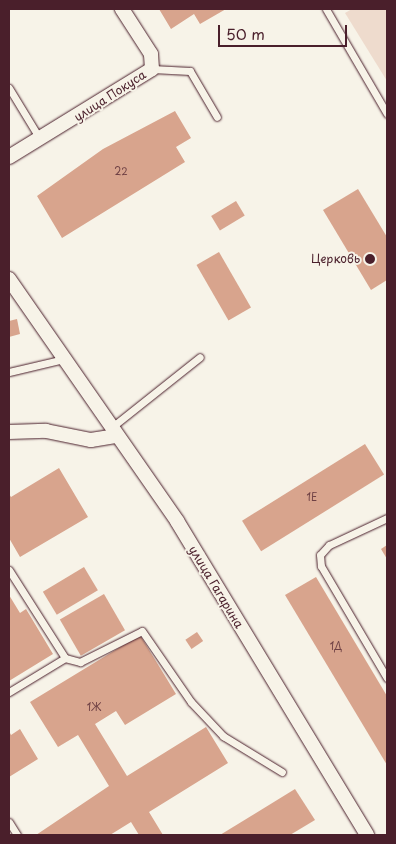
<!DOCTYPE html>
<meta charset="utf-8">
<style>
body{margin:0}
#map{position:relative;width:396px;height:844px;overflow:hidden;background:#f7f3e8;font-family:"Playpen Sans",sans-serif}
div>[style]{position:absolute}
.built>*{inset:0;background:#eedbcd}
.building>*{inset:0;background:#d8a48d;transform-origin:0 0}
.roads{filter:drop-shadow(0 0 1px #4a1f2b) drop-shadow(0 0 1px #4a1f2b)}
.lane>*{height:7px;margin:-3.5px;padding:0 3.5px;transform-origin:3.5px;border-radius:3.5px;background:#f7f3e8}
.street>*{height:14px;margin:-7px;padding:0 7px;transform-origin:7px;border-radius:7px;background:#f7f3e8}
.dots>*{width:14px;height:14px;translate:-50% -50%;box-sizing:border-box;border:2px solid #f7f3e8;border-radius:50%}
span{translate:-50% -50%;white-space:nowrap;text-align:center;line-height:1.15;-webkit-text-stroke:4px #f7f3e8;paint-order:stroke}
.number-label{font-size:10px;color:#6e4044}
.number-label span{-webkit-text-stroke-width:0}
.street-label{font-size:12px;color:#4a1f2b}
.poi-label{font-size:12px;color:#4a1f2b}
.right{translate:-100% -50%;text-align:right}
.frame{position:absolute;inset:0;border:10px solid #4a1f2b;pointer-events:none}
.scale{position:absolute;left:218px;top:25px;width:129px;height:22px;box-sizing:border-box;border:2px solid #4a1f2b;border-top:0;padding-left:6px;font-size:15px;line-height:18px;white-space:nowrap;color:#4a1f2b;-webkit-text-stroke:4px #f7f3e8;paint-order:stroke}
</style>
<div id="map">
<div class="built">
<div style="clip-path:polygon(352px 9px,387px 9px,387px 81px,345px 13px)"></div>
</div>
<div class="building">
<div style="clip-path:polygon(159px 9px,226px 9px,200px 24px,194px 14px,171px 29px)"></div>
<div style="clip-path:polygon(175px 111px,191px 138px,176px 147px,185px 162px,62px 238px,37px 196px,103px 149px)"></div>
<div style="clip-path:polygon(358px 189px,387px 237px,387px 280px,371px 290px,323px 210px)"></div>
<div style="left:236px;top:201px;width:17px;height:29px;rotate:59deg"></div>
<div style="left:219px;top:252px;width:64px;height:26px;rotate:60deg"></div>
<div style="clip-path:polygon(17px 319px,20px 334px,9px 337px,9px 321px)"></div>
<div style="left:365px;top:444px;width:36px;height:145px;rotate:58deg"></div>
<div style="clip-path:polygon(59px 468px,88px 517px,20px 557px,9px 538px,9px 494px,11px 497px)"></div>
<div style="clip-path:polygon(387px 545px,387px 559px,381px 549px)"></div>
<div style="left:84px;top:567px;width:27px;height:48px;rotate:59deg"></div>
<div style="clip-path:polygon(316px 577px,387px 696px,387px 765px,285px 595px)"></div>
<div style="left:104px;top:594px;width:42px;height:51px;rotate:60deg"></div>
<div style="clip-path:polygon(9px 595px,20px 613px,26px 609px,53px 654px,9px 681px)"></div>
<div style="left:197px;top:632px;width:11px;height:14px;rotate:56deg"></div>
<div style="clip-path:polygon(140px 635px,176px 694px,125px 725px,116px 711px,95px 724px,127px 776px,206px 727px,228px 763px,149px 812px,163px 835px,139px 835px,131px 822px,110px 835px,36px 835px,109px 786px,78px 735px,58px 747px,30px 702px)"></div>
<div style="clip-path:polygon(20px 729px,38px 759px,9px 777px,9px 731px,11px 735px)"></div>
<div style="clip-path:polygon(295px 789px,315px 820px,290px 835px,220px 835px)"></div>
</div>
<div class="roads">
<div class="lane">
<div style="left:326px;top:9px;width:121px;rotate:59.8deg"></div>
<div style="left:152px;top:69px;width:38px;rotate:3deg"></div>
<div style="left:190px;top:71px;width:53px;rotate:59.6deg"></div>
<div style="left:9px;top:88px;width:60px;rotate:58.7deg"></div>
<div style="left:9px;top:372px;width:57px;rotate:-13.3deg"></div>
<div style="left:112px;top:427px;width:112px;rotate:-38.5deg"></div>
<div style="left:387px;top:518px;width:64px;rotate:155deg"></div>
<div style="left:329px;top:545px;width:13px;rotate:132deg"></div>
<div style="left:320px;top:555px;width:11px;rotate:85deg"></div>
<div style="left:321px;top:566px;width:130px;rotate:59.5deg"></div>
<div style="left:9px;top:570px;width:104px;rotate:57.5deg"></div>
<div style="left:65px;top:658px;width:66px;rotate:148.7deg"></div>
<div style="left:65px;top:658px;width:16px;rotate:15deg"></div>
<div style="left:80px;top:662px;width:69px;rotate:-26.6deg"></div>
<div style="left:142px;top:631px;width:86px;rotate:55.4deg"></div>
<div style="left:191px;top:702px;width:47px;rotate:46.7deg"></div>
<div style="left:223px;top:736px;width:69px;rotate:31.4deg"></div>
<div style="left:9px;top:822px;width:15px;rotate:58deg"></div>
</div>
<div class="street">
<div style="left:9px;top:157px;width:168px;rotate:-31.6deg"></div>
<div style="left:152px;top:69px;width:15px;rotate:-94deg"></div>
<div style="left:151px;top:54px;width:54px;rotate:-122.8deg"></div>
<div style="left:9px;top:279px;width:295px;rotate:55.2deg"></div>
<div style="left:177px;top:521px;width:367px;rotate:58.8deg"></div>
<div style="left:9px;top:432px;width:37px;rotate:-2deg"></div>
<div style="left:46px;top:431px;width:46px;rotate:11.3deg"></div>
<div style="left:91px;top:440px;width:26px;rotate:-9deg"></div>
</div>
</div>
<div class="dots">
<div style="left:370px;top:259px;background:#4a1f2b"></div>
</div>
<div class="number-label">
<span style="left:121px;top:171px">22</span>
<span style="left:312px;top:497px">1Е</span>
<span style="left:336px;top:646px">1Д</span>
<span style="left:94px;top:707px">1Ж</span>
</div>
<div class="street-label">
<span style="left:110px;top:96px;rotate:-33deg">улица Покуса</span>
<span style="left:216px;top:587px;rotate:59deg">улица Гагарина</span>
</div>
<div class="poi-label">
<span class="right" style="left:360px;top:259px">Церковь</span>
</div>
<div class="frame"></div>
<div class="scale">50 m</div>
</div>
